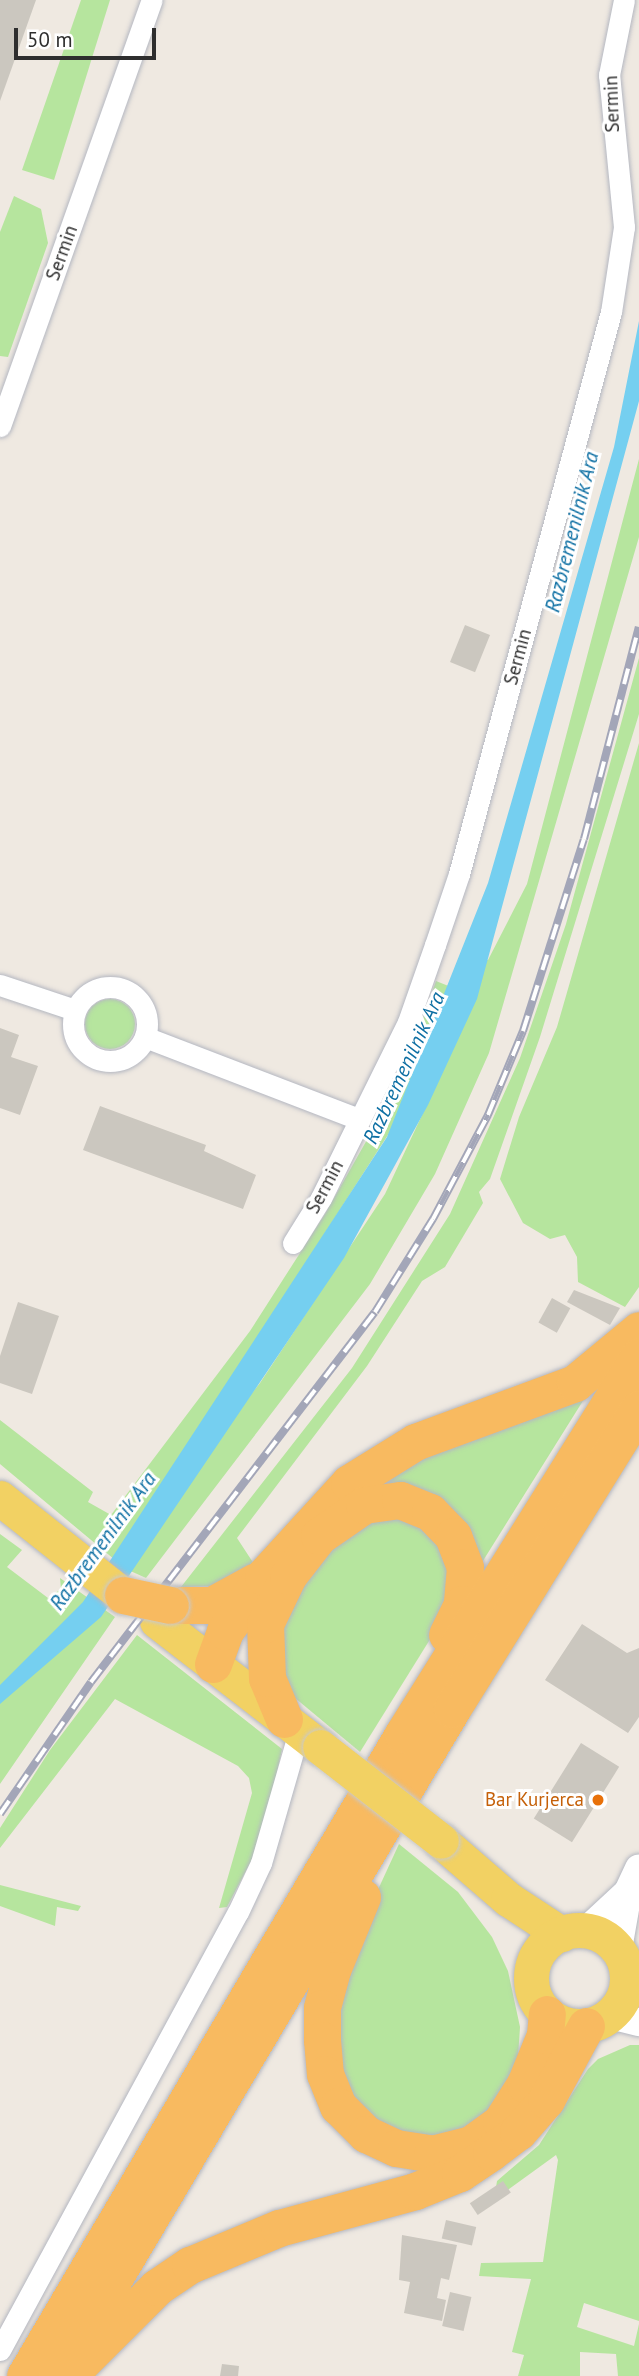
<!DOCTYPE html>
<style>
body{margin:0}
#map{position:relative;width:639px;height:2376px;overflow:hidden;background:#efe9e1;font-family:"PT Sans",sans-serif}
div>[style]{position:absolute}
.green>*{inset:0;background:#b6e59e}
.round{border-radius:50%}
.water>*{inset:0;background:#75cff0}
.building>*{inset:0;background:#cbc7bf;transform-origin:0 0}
.roads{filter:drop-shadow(0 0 2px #b4b7c1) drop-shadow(0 0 2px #b4b7c1)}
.minor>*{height:21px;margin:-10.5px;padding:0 10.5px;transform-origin:10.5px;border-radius:10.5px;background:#fff}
.minor>.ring{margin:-10.5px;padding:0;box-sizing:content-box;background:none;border:21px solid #fff;border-radius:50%}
.tertiary>*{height:28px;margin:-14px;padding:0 14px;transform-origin:14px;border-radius:14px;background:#fff}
.primary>*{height:35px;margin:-17.5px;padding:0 17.5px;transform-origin:17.5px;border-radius:17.5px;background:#f2d163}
.primary>.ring{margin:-17.5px;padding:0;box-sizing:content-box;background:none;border:35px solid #f2d163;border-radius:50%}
.trunk>*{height:37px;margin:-18.5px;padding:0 18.5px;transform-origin:18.5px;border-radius:18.5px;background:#f8ba60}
.rail>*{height:8px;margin-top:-4px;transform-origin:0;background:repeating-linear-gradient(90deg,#fff 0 16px,#a3a6b8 0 32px);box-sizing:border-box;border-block:2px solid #a3a6b8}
.bridges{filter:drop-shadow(0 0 2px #c9c9c9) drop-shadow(0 0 2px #c9c9c9)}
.primary-bridge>*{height:35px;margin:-17.5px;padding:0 17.5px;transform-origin:17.5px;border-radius:17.5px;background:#f2d163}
.trunk-bridge>*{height:37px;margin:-18.5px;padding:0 18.5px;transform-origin:18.5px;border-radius:18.5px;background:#f8ba60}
.dots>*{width:19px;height:19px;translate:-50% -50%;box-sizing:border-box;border:4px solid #fff;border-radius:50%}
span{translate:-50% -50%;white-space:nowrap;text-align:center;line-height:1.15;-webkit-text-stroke:6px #fff;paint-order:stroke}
.street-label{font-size:19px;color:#2e2e2e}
.food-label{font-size:19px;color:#c56008}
.right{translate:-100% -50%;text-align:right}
.water-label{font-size:21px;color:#0d6fa3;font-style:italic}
.scale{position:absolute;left:14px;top:28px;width:142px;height:32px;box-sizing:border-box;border:4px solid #2e2e2e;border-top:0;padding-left:9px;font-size:21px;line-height:24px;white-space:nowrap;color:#2e2e2e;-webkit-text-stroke:5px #fff;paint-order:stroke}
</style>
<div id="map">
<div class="green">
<div style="clip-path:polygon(81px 0,110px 0,54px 180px,22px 170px)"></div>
<div style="clip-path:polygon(14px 196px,41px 209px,48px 243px,8px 357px,0 356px,0 232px)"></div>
<div style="clip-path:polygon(639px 459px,639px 537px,489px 1053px,435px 1174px,370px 1284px,146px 1578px,126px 1569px,196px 1462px,260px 1383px,385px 1194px,468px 1017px,482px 960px,488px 960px,527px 884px)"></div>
<div style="clip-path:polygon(639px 658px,639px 714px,540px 1037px,490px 1179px,479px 1192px,483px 1203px,445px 1267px,422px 1281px,367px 1366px,237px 1538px,254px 1564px,212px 1586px,181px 1587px,352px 1368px,450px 1214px,520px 1058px,566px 924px)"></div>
<div style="clip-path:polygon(639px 743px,639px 1287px,625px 1307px,578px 1282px,577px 1257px,565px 1235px,550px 1239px,523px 1223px,500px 1179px,519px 1117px,557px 1027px)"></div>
<div style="clip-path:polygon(436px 981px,456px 989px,411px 1099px,115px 1560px,0 1464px,0 1420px,93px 1492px,88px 1502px,111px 1515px,250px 1331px,325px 1214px,368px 1138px,416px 1038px)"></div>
<div class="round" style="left:85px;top:999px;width:50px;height:50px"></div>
<div style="clip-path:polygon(591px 1388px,476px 1572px,470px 1548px,363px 1483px)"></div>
<div style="clip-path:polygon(405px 1516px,433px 1533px,448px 1555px,447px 1612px,360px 1752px,283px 1688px,275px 1631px,319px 1554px,349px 1524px)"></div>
<div style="clip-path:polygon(0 1534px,22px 1550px,7px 1567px,48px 1598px,61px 1589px,60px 1578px,115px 1617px,0 1784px)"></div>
<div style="clip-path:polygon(137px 1635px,282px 1749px,263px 1838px,227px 1907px,219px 1908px,252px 1793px,249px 1778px,238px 1766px,115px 1699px,0 1848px,0 1828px,50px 1750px)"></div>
<div style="clip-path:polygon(399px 1844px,458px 1892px,492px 1937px,508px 1971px,520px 2027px,518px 2058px,490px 2120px,433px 2144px,361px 2118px,332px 2059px,346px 1959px)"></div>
<div style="clip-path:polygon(0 1885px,81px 1906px,78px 1911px,57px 1907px,55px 1926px,0 1906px)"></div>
<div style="clip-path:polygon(630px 2045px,639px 2045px,639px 2321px,584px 2303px,577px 2327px,634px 2346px,639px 2324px,639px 2376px,618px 2376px,616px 2354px,580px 2352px,580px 2376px,518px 2376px,524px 2355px,512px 2352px,531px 2279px,479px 2276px,481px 2263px,543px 2262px,558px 2160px,556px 2155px,494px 2200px,497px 2181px,539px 2145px,588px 2069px,598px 2059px)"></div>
</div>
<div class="water">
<div style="clip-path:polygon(639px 321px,639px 401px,477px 999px,428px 1105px,344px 1258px,101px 1617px,0 1704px,0 1685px,83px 1602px,387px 1137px,488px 883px,614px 447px)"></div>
</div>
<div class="building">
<div style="clip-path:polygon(0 0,36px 0,0 101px)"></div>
<div style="left:465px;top:625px;width:27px;height:40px;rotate:22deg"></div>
<div style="clip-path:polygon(0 1028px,19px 1035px,11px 1057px,38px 1066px,20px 1115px,0 1108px)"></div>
<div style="clip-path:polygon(100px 1106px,206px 1145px,204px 1151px,256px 1175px,243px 1209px,83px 1150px)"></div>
<div style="clip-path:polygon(574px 1290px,620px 1308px,610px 1325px,567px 1302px)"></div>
<div style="left:552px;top:1298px;width:21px;height:28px;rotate:29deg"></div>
<div style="clip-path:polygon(18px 1302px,59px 1316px,32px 1394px,0 1383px,0 1356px)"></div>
<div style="clip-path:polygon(582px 1624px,627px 1653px,639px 1648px,639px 1717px,628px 1733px,545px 1680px)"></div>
<div style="left:581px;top:1743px;width:45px;height:89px;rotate:32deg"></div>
<div style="left:503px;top:2181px;width:14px;height:40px;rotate:56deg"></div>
<div style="left:446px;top:2220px;width:31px;height:19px;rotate:13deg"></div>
<div style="clip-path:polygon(402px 2235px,457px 2245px,449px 2280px,441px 2278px,437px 2298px,446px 2300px,442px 2321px,404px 2313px,410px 2282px,399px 2280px)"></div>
<div style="left:450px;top:2292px;width:22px;height:35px;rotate:13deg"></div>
<div style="clip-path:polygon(222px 2364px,239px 2366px,238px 2376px,220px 2376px)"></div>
</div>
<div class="roads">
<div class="minor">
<div style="left:0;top:426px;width:452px;rotate:-70.4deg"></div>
<div style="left:0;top:985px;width:79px;rotate:18.4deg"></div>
<div class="ring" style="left:73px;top:987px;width:53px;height:53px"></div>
<div style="left:145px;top:1037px;width:229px;rotate:21deg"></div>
<div style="left:293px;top:1243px;width:53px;rotate:-58.1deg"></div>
<div style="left:321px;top:1198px;width:196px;rotate:-63.7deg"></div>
<div style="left:408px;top:1022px;width:82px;rotate:-70.7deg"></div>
<div style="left:435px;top:945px;width:75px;rotate:-71.3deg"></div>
<div style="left:459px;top:874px;width:582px;rotate:-74.87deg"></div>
<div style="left:611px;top:312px;width:86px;rotate:-81.3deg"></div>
<div style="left:624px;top:227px;width:153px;rotate:-95.6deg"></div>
<div style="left:609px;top:75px;width:76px;rotate:-78.7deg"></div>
<div style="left:0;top:2350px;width:498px;rotate:-61.5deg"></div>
<div style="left:238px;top:1912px;width:54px;rotate:-64.9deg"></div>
<div style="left:261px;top:1863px;width:137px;rotate:-73.9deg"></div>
</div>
<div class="tertiary">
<div style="left:586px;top:1931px;width:57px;rotate:-42.9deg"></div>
<div style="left:618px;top:1949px;width:58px;rotate:-80deg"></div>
<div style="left:628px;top:1892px;width:26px;rotate:-65deg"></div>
<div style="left:627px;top:1976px;width:16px;rotate:43deg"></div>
<div style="left:610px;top:2015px;width:30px;rotate:14deg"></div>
</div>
<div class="primary">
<div style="left:0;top:1498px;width:157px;rotate:38.3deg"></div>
<div style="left:157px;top:1621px;width:206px;rotate:37.7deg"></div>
<div style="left:441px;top:1841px;width:89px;rotate:40.9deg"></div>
<div style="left:508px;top:1899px;width:64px;rotate:33.4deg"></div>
<div class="ring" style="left:531px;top:1930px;width:61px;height:61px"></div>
</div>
<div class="trunk">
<div style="left:170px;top:1605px;width:42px"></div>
<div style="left:212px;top:1605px;width:50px;rotate:-28.6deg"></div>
<div style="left:213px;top:1664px;width:35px;rotate:-70deg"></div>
<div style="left:225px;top:1631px;width:66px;rotate:-54.9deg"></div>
<div style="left:263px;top:1577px;width:127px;rotate:-47.5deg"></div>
<div style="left:349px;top:1483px;width:78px;rotate:-31.8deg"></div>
<div style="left:415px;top:1442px;width:171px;rotate:-20.2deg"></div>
<div style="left:575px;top:1383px;width:83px;rotate:-39.6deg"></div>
<div style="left:284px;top:1719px;width:44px;rotate:-112.5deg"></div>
<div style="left:267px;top:1678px;width:54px;rotate:-92.1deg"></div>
<div style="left:265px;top:1624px;width:53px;rotate:-64.4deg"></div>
<div style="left:288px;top:1576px;width:51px;rotate:-52.2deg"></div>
<div style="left:319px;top:1536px;width:55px;rotate:-34.6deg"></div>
<div style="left:364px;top:1505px;width:36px;rotate:-8deg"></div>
<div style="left:400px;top:1500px;width:32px;rotate:22deg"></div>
<div style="left:430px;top:1512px;width:33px;rotate:46deg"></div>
<div style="left:453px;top:1536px;width:33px;rotate:69deg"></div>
<div style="left:465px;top:1567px;width:37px;rotate:95deg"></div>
<div style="left:462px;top:1604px;width:34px;rotate:116deg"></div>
<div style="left:362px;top:1897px;width:79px;rotate:112.3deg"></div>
<div style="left:332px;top:1970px;width:39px;rotate:105deg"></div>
<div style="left:322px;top:2008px;width:32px;rotate:90deg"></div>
<div style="left:322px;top:2040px;width:34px;rotate:85deg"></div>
<div style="left:325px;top:2074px;width:35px;rotate:68deg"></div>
<div style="left:338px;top:2106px;width:40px;rotate:45deg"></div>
<div style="left:366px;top:2134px;width:33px;rotate:25deg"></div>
<div style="left:396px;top:2148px;width:36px;rotate:9deg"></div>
<div style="left:432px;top:2154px;width:40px;rotate:-14.4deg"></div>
<div style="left:471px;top:2144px;width:37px;rotate:-36deg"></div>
<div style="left:501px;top:2122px;width:45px;rotate:-57.7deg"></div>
<div style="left:525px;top:2084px;width:53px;rotate:-67.8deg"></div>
<div style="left:545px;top:2035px;width:21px;rotate:-85deg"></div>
<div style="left:81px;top:2363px;width:107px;rotate:-45deg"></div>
<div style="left:157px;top:2287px;width:40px;rotate:-34deg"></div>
<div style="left:190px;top:2265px;width:96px;rotate:-22.6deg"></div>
<div style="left:279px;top:2228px;width:141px;rotate:-15.2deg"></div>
<div style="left:415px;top:2191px;width:48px;rotate:-21.8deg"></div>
<div style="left:460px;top:2173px;width:37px;rotate:-34deg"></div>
<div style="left:491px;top:2152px;width:34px;rotate:-37deg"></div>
<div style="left:518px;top:2132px;width:43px;rotate:-48.8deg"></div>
<div style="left:546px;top:2100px;width:84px;rotate:-61.6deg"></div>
<div style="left:25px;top:2376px;width:745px;rotate:-59.51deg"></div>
<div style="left:403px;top:1734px;width:446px;rotate:-58deg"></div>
<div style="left:56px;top:2376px;width:776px;rotate:-59.3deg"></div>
<div style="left:452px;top:1709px;width:354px;rotate:-58.1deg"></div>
</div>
</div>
<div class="rail">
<div style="left:0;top:1814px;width:160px;rotate:-55.4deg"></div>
<div style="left:91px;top:1682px;width:466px;rotate:-52.5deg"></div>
<div style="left:375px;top:1312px;width:110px;rotate:-58.1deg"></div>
<div style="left:433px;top:1219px;width:118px;rotate:-62.1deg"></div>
<div style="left:488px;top:1115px;width:91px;rotate:-67.4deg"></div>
<div style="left:523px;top:1031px;width:201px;rotate:-72.4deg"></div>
<div style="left:584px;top:839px;width:219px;rotate:-75.5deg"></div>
</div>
<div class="bridges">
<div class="primary-bridge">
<div style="left:320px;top:1747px;width:153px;rotate:37.8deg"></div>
</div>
<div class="trunk-bridge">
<div style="left:123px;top:1595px;width:48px;rotate:12deg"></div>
</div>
</div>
<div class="dots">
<div style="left:598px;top:1800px;background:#e8710a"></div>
</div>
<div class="street-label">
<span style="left:612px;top:104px;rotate:-92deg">Sermin</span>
<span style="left:62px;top:253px;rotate:-70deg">Sermin</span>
<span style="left:518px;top:657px;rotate:-75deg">Sermin</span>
<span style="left:325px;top:1187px;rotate:-62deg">Sermin</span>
</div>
<div class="food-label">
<span class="right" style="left:584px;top:1800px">Bar Kurjerca</span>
</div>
<div class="water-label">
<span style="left:572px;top:532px;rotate:-76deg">Razbremenilnik Ara</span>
<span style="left:404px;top:1068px;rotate:-65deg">Razbremenilnik Ara</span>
<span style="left:103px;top:1541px;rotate:-54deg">Razbremenilnik Ara</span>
</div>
<div class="scale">50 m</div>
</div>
